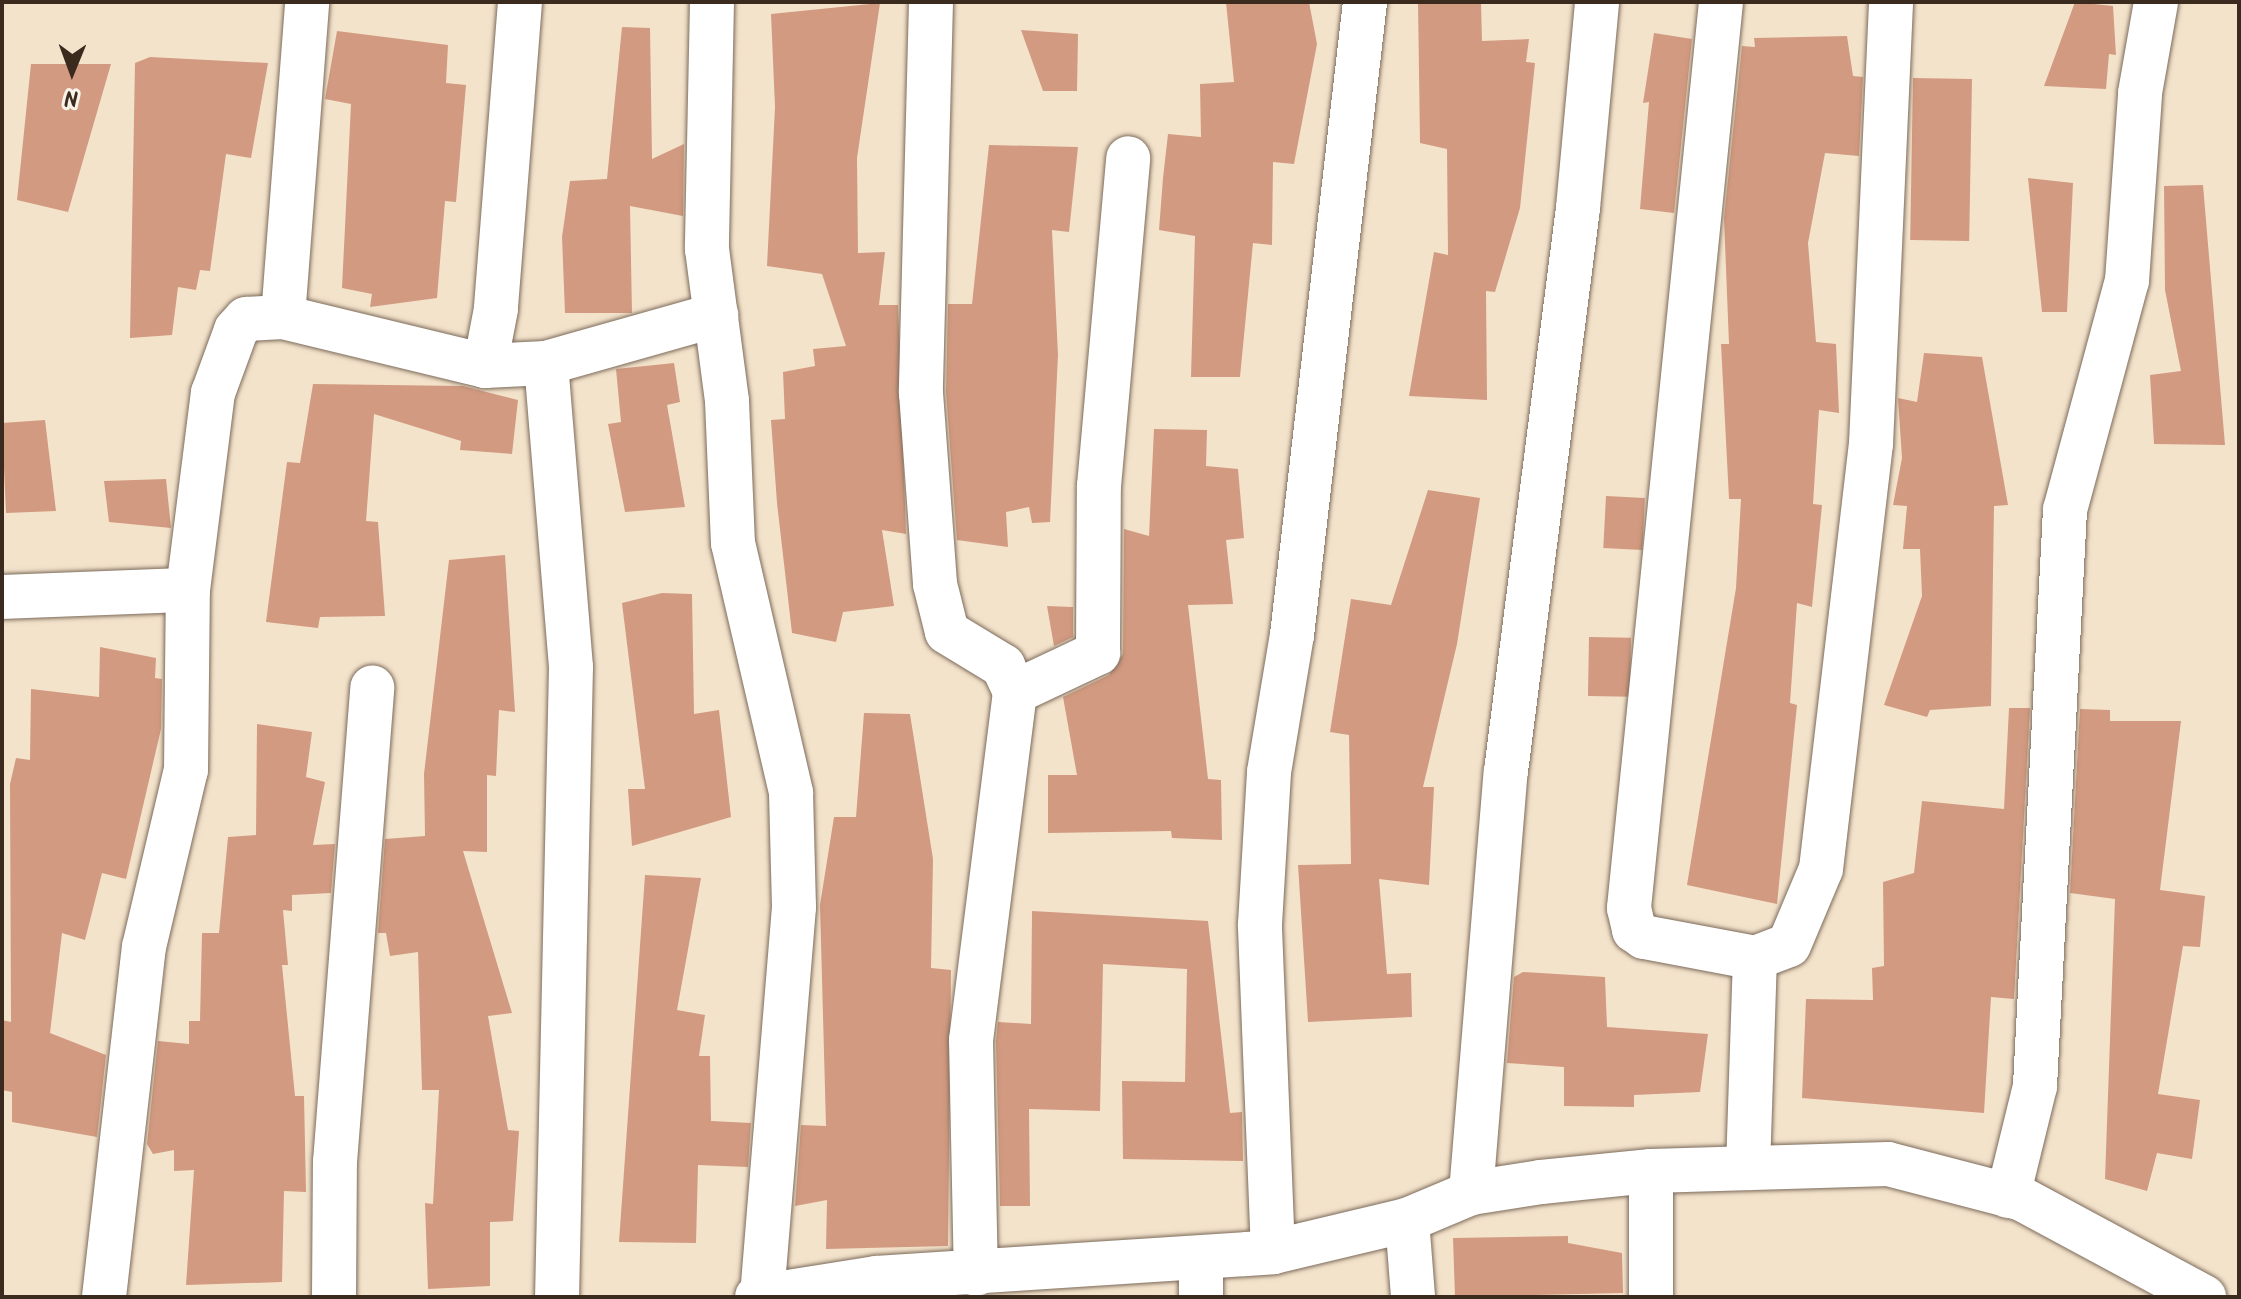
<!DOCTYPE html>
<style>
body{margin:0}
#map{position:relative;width:2241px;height:1299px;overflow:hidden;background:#f4e3cb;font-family:Kalam,sans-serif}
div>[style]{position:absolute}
.building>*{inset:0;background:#d29a80;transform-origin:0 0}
.roads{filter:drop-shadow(0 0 2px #7c6b5b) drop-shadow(0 0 2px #7c6b5b)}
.minor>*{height:44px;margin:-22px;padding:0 22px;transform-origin:22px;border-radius:22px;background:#fff}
span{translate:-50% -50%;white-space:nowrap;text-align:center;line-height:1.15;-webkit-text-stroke:6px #f7f3e8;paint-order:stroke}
.frame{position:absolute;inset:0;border:4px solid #3b2a1e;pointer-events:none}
.north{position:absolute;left:32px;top:32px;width:80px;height:80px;-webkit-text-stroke:6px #f7f3e8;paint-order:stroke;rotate:181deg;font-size:22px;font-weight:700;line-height:32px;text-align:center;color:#3b2a1e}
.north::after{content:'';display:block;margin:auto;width:28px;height:36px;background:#3b2a1e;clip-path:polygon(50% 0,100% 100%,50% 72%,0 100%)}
</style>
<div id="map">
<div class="building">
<div style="clip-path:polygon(1226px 2px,1309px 2px,1317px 44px,1294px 164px,1273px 162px,1272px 245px,1253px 243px,1240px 377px,1191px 377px,1195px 236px,1159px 230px,1163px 178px,1168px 134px,1201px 137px,1200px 84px,1234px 82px)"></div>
<div style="clip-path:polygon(1418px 2px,1481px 2px,1482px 41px,1529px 39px,1526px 62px,1535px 63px,1520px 208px,1495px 292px,1486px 291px,1487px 400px,1409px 396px,1434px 252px,1448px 255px,1447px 149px,1420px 143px)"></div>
<div style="clip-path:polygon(2075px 2px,2113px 6px,2116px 55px,2109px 54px,2106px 89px,2044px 86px)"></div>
<div style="clip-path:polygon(880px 3px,857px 158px,858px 253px,885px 252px,879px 305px,898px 305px,906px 534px,882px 530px,894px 606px,843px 612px,836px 642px,792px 633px,777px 503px,771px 420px,785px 419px,783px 372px,815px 366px,813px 349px,846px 346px,822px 274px,767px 266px,775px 107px,771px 14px)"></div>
<div style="clip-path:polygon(622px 27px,650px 28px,652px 159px,684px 144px,683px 216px,630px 206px,632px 313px,565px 313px,562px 237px,570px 181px,607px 179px)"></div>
<div style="clip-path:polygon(1021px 30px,1078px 34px,1077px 91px,1043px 91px)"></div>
<div style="clip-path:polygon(337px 31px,448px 45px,446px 83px,466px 85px,456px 202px,445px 201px,437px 298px,370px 307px,372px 294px,342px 288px,351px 104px,325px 99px)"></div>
<div style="clip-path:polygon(1654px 33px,1692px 39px,1674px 213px,1640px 209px,1649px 102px,1643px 103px)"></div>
<div style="clip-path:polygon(1847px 36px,1853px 76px,1863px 77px,1859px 156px,1825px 153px,1808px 243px,1816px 342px,1836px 344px,1839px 413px,1819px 410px,1813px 504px,1822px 505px,1812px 607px,1797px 603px,1790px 703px,1797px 705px,1777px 904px,1687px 885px,1736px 588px,1741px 499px,1729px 499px,1721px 344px,1729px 344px,1724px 218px,1742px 46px,1755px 47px,1754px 38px)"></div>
<div style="clip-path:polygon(150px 57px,268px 63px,251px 158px,226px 154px,210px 271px,200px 270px,196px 290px,178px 287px,172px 335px,130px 338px,135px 63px)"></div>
<div style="clip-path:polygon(31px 64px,111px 64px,68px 212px,17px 200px)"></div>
<div style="left:1913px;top:78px;width:59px;height:162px;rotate:1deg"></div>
<div style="clip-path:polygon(989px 145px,1078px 147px,1069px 232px,1052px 230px,1058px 355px,1050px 522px,1032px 523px,1029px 507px,1006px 512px,1008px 547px,957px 540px,946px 392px,948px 304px,972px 304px)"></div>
<div style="clip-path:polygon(2028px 178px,2073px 183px,2067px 312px,2042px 312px)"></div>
<div style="clip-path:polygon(2203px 185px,2225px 445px,2154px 444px,2150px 375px,2181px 371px,2165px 290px,2164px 186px)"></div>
<div style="clip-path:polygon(1924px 353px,1982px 357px,2008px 505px,1994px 506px,1991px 706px,1930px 710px,1927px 717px,1884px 705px,1922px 596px,1920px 549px,1903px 549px,1907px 506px,1893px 505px,1902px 458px,1898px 398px,1917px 402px)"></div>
<div style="clip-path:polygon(674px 363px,680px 402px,667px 405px,685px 507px,625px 512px,608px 424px,621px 422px,616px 369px)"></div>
<div style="clip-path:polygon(313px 384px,463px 386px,518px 400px,512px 454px,460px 450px,461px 441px,374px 414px,366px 521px,378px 522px,385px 616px,320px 617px,318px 628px,266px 622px,287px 462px,300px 463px)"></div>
<div style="clip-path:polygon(45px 420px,56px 511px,6px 513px,2px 423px)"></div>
<div style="clip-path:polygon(1154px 429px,1207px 430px,1206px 466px,1238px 469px,1244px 538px,1226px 540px,1233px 604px,1188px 605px,1208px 779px,1221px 780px,1222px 840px,1172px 838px,1171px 831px,1048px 833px,1048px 775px,1077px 775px,1063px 697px,1109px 675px,1123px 654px,1124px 529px,1149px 536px)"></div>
<div style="clip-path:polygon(166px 479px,171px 528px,109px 522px,104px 481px)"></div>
<div style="clip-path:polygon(1428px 490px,1480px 498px,1457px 644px,1423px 787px,1434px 787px,1429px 885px,1379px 879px,1387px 974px,1411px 973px,1412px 1017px,1308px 1022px,1298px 865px,1351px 864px,1349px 735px,1330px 732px,1351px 599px,1391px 605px)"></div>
<div style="left:1606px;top:496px;width:39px;height:52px;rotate:3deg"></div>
<div style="clip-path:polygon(505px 555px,515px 712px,499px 710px,496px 776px,487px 775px,487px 852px,463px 851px,512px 1013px,488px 1016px,508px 1130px,519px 1131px,513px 1221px,490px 1222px,490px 1286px,428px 1289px,425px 1203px,433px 1204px,439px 1090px,422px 1090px,418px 952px,390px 956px,386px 933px,378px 933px,385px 839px,425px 836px,424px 774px,449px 560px)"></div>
<div style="clip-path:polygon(662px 593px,692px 594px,694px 714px,719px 710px,731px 817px,632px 846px,628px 789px,645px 789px,622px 603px)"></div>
<div style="clip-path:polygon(1047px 606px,1073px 607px,1073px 637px,1054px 646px)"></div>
<div style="left:1589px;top:637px;width:42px;height:59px;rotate:1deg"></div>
<div style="clip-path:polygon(100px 647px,156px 658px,155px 678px,162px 679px,161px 729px,126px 879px,102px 873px,85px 940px,62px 933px,50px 1033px,106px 1055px,97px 1137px,12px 1122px,12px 1092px,2px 1090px,2px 1020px,11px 1022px,10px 784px,16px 758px,30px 760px,31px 689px,99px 697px)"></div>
<div style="clip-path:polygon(2009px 708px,2030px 708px,2014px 999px,1991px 997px,1984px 1113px,1802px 1098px,1806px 999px,1873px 1000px,1872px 968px,1884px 966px,1883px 882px,1914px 873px,1922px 801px,2004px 809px)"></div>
<div style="clip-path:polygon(2080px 709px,2110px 710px,2110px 721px,2181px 721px,2160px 890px,2205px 896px,2200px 947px,2183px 946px,2158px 1094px,2200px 1100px,2192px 1159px,2157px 1153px,2147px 1191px,2105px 1179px,2115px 899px,2070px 893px)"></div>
<div style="clip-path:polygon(864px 713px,910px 714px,933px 859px,931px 968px,951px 970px,948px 1246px,826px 1249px,827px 1200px,795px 1206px,801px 1125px,826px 1126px,820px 905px,834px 817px,856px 817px)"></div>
<div style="clip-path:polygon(257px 724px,312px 732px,306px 777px,325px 782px,313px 845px,335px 844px,331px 893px,292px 895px,292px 911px,283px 910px,288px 965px,282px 965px,295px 1096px,304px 1096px,306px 1192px,284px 1191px,282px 1282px,186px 1285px,194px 1170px,174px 1171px,174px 1150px,153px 1154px,147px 1144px,158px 1041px,189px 1044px,189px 1021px,200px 1021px,202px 933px,219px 933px,228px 837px,256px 835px)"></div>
<div style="clip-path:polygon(645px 875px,701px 878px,677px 1010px,705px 1015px,699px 1056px,710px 1056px,711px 1121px,751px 1123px,748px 1167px,698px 1165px,696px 1243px,619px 1242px)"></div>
<div style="clip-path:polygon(1032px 911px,1208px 921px,1230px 1113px,1242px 1112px,1243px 1161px,1123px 1159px,1122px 1081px,1185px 1082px,1187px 969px,1103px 964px,1100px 1111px,1029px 1109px,1030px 1206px,1000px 1206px,996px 1041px,998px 1022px,1031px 1024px)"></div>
<div style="clip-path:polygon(1523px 972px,1605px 977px,1607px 1027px,1708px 1034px,1700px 1092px,1634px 1095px,1634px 1107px,1564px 1106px,1564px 1067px,1507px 1063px,1514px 977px)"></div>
<div style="clip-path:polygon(1568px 1236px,1568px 1243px,1622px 1253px,1623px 1293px,1455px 1297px,1453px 1238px)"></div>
</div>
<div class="roads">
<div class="minor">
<div style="left:520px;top:2px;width:308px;rotate:94.5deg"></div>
<div style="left:496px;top:309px;width:58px;rotate:100.9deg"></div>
<div style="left:485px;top:366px;width:61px;rotate:-2.8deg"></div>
<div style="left:546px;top:363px;width:305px;rotate:85.3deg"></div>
<div style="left:571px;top:667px;width:630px;rotate:91.27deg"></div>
<div style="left:712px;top:2px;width:247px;rotate:91.2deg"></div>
<div style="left:707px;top:249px;width:153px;rotate:82.5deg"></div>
<div style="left:727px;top:401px;width:142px;rotate:87.6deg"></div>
<div style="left:733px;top:543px;width:257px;rotate:76.9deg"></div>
<div style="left:791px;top:793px;width:114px;rotate:88.5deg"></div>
<div style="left:794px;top:907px;width:390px;rotate:94.7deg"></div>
<div style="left:931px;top:2px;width:391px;rotate:91.5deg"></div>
<div style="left:921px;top:393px;width:192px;rotate:85.8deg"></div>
<div style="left:935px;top:584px;width:49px;rotate:76deg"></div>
<div style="left:947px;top:632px;width:66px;rotate:31.3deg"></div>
<div style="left:1003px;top:666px;width:29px;rotate:65deg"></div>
<div style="left:1015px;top:692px;width:351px;rotate:97.2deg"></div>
<div style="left:971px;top:1040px;width:234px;rotate:88.8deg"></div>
<div style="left:1721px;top:2px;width:911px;rotate:95.8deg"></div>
<div style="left:1629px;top:908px;width:23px;rotate:77deg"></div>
<div style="left:1634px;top:930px;width:12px;rotate:35deg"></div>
<div style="left:1644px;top:937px;width:113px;rotate:10.7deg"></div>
<div style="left:1755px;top:958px;width:36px;rotate:-21deg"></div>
<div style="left:1789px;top:945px;width:82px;rotate:-67.2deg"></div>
<div style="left:1821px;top:869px;width:428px;rotate:-83.3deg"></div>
<div style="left:1871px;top:444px;width:442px;rotate:-87.4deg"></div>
<div style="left:283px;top:317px;width:316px;rotate:-85.6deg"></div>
<div style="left:546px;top:363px;width:177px;rotate:-15.8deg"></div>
<div style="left:2px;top:597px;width:186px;rotate:-2.2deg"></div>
<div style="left:1015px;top:692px;width:92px;rotate:-25.2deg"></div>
<div style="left:1098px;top:653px;width:167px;rotate:-89.7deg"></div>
<div style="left:1099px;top:486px;width:329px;rotate:-84.9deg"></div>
<div style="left:1748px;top:1168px;width:210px;rotate:-88.1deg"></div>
<div style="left:1651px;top:1171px;width:126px;rotate:90deg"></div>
<div style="left:1471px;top:1193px;width:423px;rotate:-85.3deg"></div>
<div style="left:1506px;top:771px;width:568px;rotate:-82.71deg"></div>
<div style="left:1578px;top:208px;width:207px;rotate:-84.7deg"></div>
<div style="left:2008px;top:1196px;width:113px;rotate:-76.2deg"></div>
<div style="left:2035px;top:1086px;width:577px;rotate:-87.02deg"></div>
<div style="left:2065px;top:510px;width:237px;rotate:-74.9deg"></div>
<div style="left:2127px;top:281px;width:188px;rotate:-86deg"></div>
<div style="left:2140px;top:93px;width:92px;rotate:-80deg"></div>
<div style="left:1407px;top:1220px;width:77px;rotate:85.5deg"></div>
<div style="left:1273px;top:1252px;width:328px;rotate:-92.3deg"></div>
<div style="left:1260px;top:924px;width:152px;rotate:-86.6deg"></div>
<div style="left:1269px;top:772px;width:139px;rotate:-80.5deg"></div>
<div style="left:1292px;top:635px;width:637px;rotate:-83.42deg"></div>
<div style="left:1201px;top:1259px;width:38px;rotate:90deg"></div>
<div style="left:104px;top:1297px;width:352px;rotate:-83.5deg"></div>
<div style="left:144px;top:947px;width:182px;rotate:-76.7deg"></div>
<div style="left:186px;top:770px;width:180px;rotate:-89.4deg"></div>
<div style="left:188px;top:590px;width:199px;rotate:-82.8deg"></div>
<div style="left:213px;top:393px;width:67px;rotate:-69.9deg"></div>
<div style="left:236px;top:330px;width:15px;rotate:-48deg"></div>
<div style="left:246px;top:319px;width:37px;rotate:-3deg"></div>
<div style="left:283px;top:317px;width:208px;rotate:13.6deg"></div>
<div style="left:334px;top:1297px;width:135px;rotate:-89.6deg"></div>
<div style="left:335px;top:1162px;width:476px;rotate:-85.5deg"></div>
<div style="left:757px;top:1297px;width:121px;rotate:-9.1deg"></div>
<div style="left:876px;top:1278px;width:398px;rotate:-3.7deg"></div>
<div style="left:1273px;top:1252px;width:138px;rotate:-13.4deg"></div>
<div style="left:1407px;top:1220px;width:69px;rotate:-22.9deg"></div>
<div style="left:1471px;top:1193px;width:71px;rotate:-8.9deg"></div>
<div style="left:1541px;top:1182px;width:111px;rotate:-5.7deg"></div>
<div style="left:1651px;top:1171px;width:237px;rotate:-1.7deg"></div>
<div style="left:1888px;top:1164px;width:138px;rotate:14.6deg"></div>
<div style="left:2022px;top:1199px;width:207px;rotate:28.3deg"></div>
</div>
</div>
<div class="frame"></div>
<div class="north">N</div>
</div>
